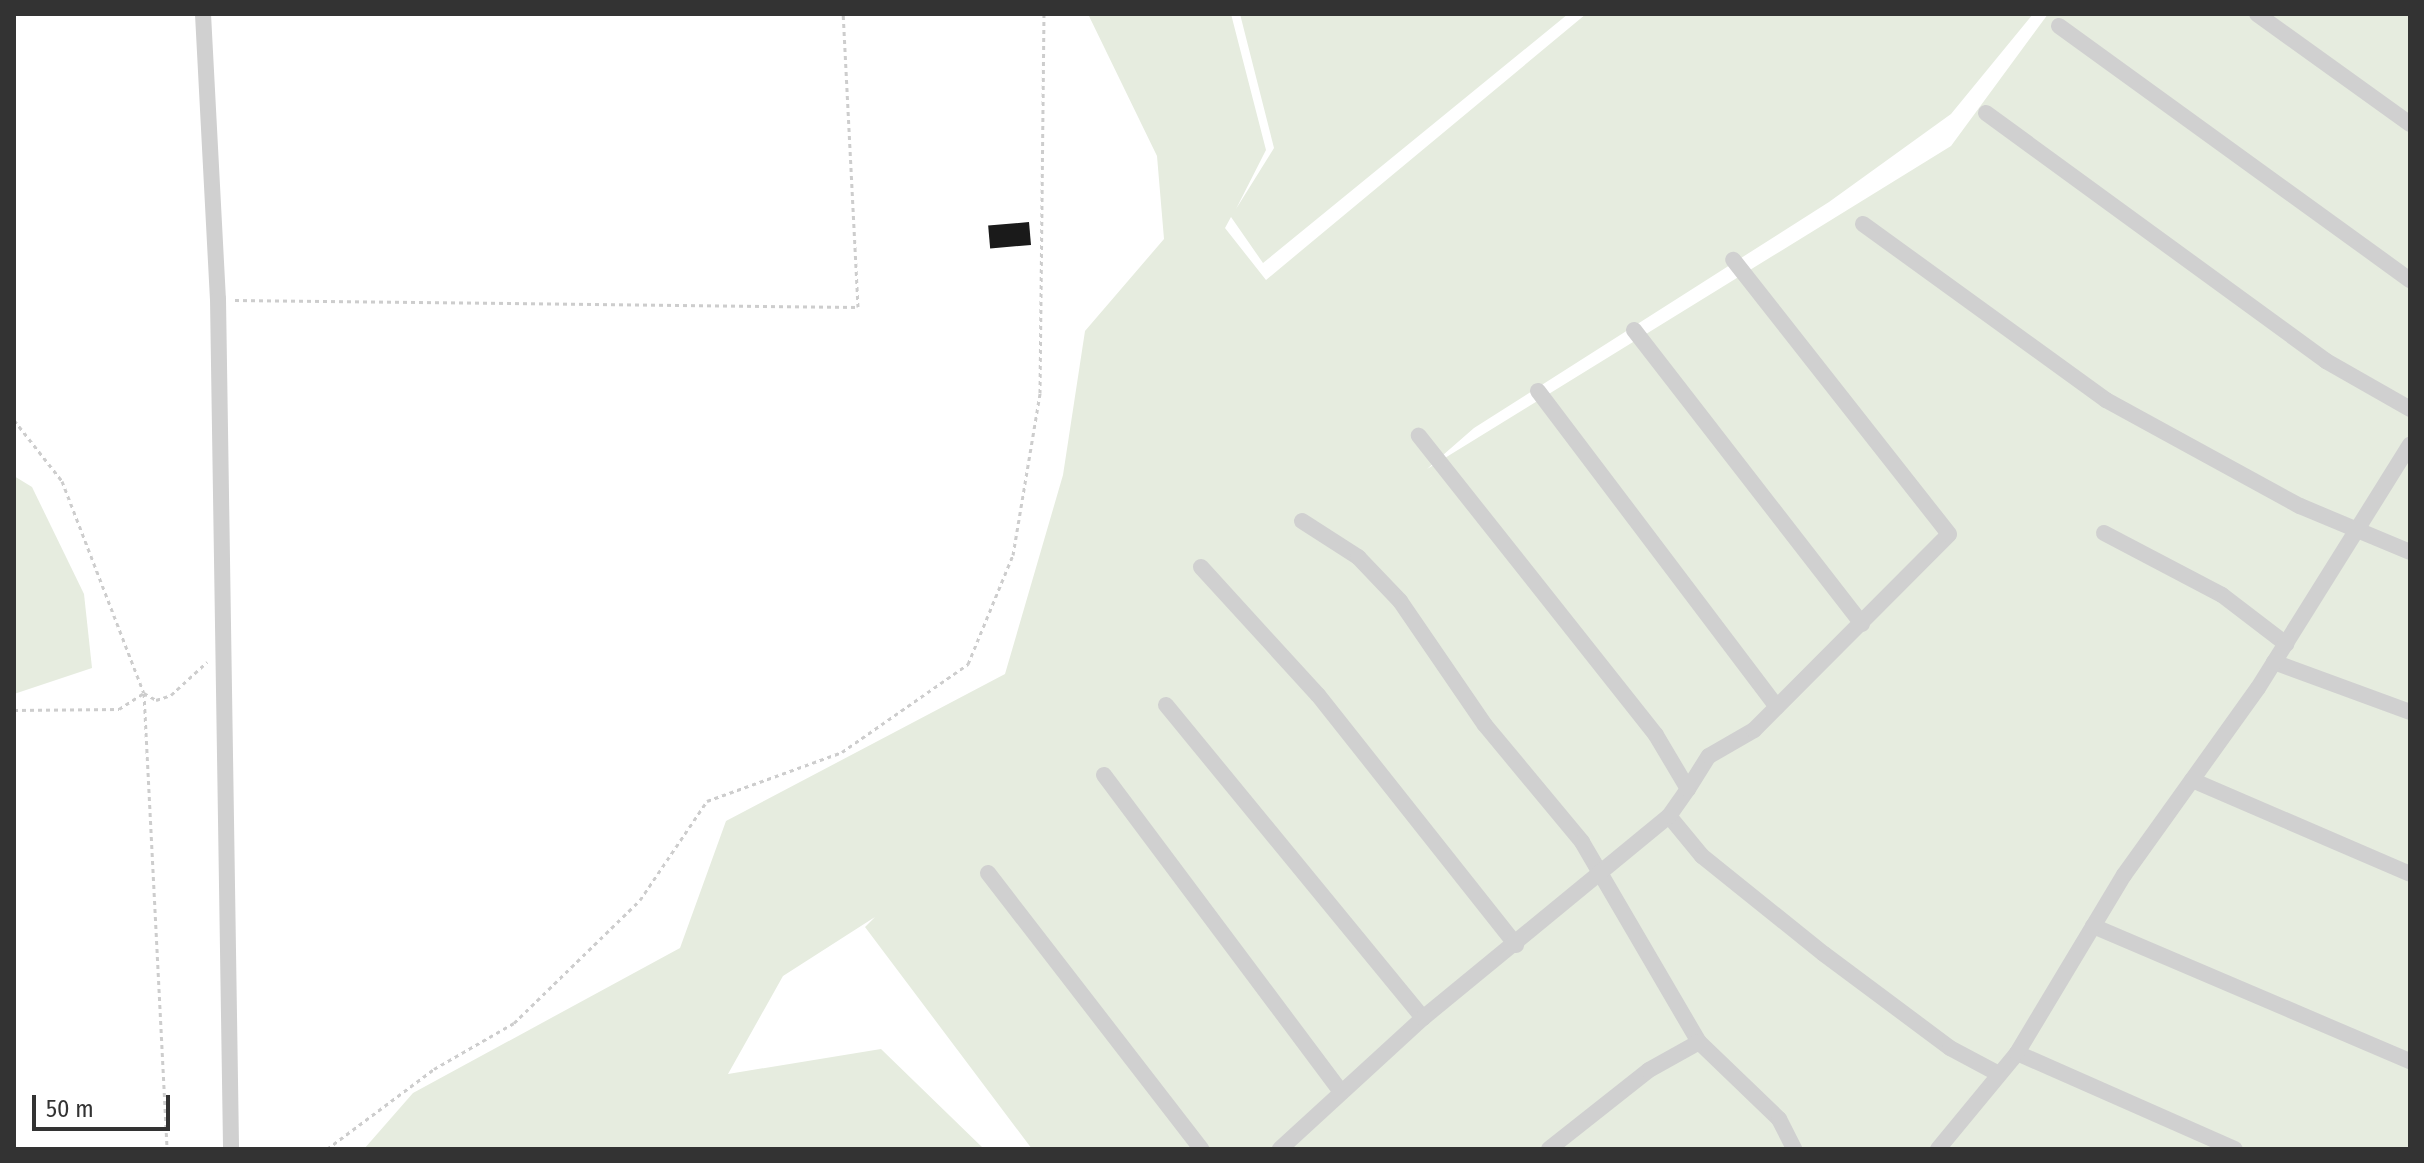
<!DOCTYPE html>
<style>
body{margin:0}
#map{position:relative;width:2424px;height:1163px;overflow:hidden;background:#fff;font-family:"Fira Sans Condensed",sans-serif}
div>[style]{position:absolute}
.green>*{inset:0;background:#e6ecdf}
.building>*{inset:0;background:#1a1a1a;transform-origin:0 0}
.path>*{height:3px;margin-top:-1.5px;transform-origin:0;background:repeating-linear-gradient(90deg,#cdcdcd 0 4px,transparent 0 8px)}
.street>*{height:16px;margin:-8px;padding:0 8px;transform-origin:8px;border-radius:8px;background:#d0d0d0}
span{translate:-50% -50%;white-space:nowrap;text-align:center;line-height:1.15;-webkit-text-stroke:8px #fff;paint-order:stroke}
.frame{position:absolute;inset:0;border:16px solid #333;pointer-events:none}
.scale{position:absolute;left:32px;top:1095px;width:138px;height:36px;box-sizing:border-box;border:4px solid #333;border-top:0;padding-left:10px;font-size:24px;line-height:28px;white-space:nowrap;color:#333;-webkit-text-stroke:6px #fff;paint-order:stroke}
</style>
<div id="map">
<div class="green">
<div style="clip-path:polygon(1088px 14px,1231px 14px,1266px 150px,1236px 209px,1274px 148px,1240px 14px,1568px 14px,1263px 263px,1231px 217px,1225px 228px,1266px 280px,1586px 14px,2033px 14px,1951px 114px,1829px 202px,1474px 428px,1427px 469px,1951px 146px,2048px 14px,2410px 14px,2410px 1149px,1032px 1149px,865px 927px,875px 917px,783px 976px,728px 1074px,881px 1049px,984px 1149px,364px 1149px,413px 1093px,680px 948px,726px 821px,1005px 674px,1063px 475px,1085px 331px,1164px 239px,1157px 156px)"></div>
<div style="clip-path:polygon(14px 476px,32px 487px,84px 594px,92px 668px,14px 694px)"></div>
</div>
<div class="building">
<div style="left:1029px;top:222px;width:23px;height:41px;rotate:85deg"></div>
</div>
<div class="path">
<div style="left:235px;top:300px;width:623px;rotate:0.64deg"></div>
<div style="left:858px;top:307px;width:293px;rotate:-92.9deg"></div>
<div style="left:14px;top:420px;width:78px;rotate:51.8deg"></div>
<div style="left:62px;top:481px;width:227px;rotate:68.9deg"></div>
<div style="left:144px;top:693px;width:14px;rotate:30deg"></div>
<div style="left:156px;top:700px;width:16px;rotate:-18deg"></div>
<div style="left:171px;top:695px;width:49px;rotate:-42.5deg"></div>
<div style="left:144px;top:693px;width:457px;rotate:87.1deg"></div>
<div style="left:14px;top:710px;width:105px;rotate:-0.5deg"></div>
<div style="left:119px;top:709px;width:30px;rotate:-33deg"></div>
<div style="left:327px;top:1149px;width:134px;rotate:-36.8deg"></div>
<div style="left:434px;top:1069px;width:92px;rotate:-29.9deg"></div>
<div style="left:514px;top:1023px;width:176px;rotate:-44.3deg"></div>
<div style="left:640px;top:900px;width:120px;rotate:-55.9deg"></div>
<div style="left:707px;top:801px;width:144px;rotate:-19.9deg"></div>
<div style="left:842px;top:752px;width:154px;rotate:-34.9deg"></div>
<div style="left:968px;top:664px;width:118px;rotate:-67.6deg"></div>
<div style="left:1013px;top:555px;width:164px;rotate:-80.5deg"></div>
<div style="left:1040px;top:393px;width:379px;rotate:-89.4deg"></div>
</div>
<div class="street">
<div style="left:203px;top:14px;width:285px;rotate:87deg"></div>
<div style="left:218px;top:299px;width:850px;rotate:89.12deg"></div>
<div style="left:2257px;top:14px;width:188px;rotate:35.7deg"></div>
<div style="left:2059px;top:26px;width:433px;rotate:35.9deg"></div>
<div style="left:1986px;top:113px;width:421px;rotate:36.1deg"></div>
<div style="left:2326px;top:361px;width:97px;rotate:29.7deg"></div>
<div style="left:1863px;top:224px;width:300px;rotate:35.9deg"></div>
<div style="left:2106px;top:400px;width:221px;rotate:28.7deg"></div>
<div style="left:2300px;top:506px;width:119px;rotate:22.7deg"></div>
<div style="left:1634px;top:330px;width:372px;rotate:52.2deg"></div>
<div style="left:1538px;top:391px;width:396px;rotate:52.9deg"></div>
<div style="left:1302px;top:521px;width:67px;rotate:32.7deg"></div>
<div style="left:1358px;top:557px;width:61px;rotate:46.3deg"></div>
<div style="left:1400px;top:601px;width:150px;rotate:55.6deg"></div>
<div style="left:1485px;top:725px;width:152px;rotate:50.3deg"></div>
<div style="left:1582px;top:842px;width:232px;rotate:59.7deg"></div>
<div style="left:1699px;top:1042px;width:111px;rotate:43.9deg"></div>
<div style="left:1779px;top:1119px;width:34px;rotate:63deg"></div>
<div style="left:2104px;top:533px;width:133px;rotate:27.7deg"></div>
<div style="left:2222px;top:595px;width:81px;rotate:37.4deg"></div>
<div style="left:1201px;top:567px;width:173px;rotate:47.6deg"></div>
<div style="left:1318px;top:695px;width:319px;rotate:51.6deg"></div>
<div style="left:2274px;top:662px;width:145px;rotate:20.2deg"></div>
<div style="left:1166px;top:705px;width:405px;rotate:50.6deg"></div>
<div style="left:1104px;top:775px;width:396px;rotate:53.2deg"></div>
<div style="left:2192px;top:780px;width:237px;rotate:23.3deg"></div>
<div style="left:1688px;top:789px;width:39px;rotate:-58deg"></div>
<div style="left:1709px;top:756px;width:52px;rotate:-30deg"></div>
<div style="left:1754px;top:730px;width:276px;rotate:-45.1deg"></div>
<div style="left:1949px;top:534px;width:349px;rotate:-128.2deg"></div>
<div style="left:1669px;top:816px;width:52px;rotate:50.5deg"></div>
<div style="left:1702px;top:856px;width:156px;rotate:38.8deg"></div>
<div style="left:1824px;top:954px;width:157px;rotate:36.7deg"></div>
<div style="left:1950px;top:1048px;width:55px;rotate:28deg"></div>
<div style="left:988px;top:873px;width:349px;rotate:52.3deg"></div>
<div style="left:2093px;top:926px;width:345px;rotate:23.1deg"></div>
<div style="left:2017px;top:1053px;width:238px;rotate:23.8deg"></div>
<div style="left:1280px;top:1149px;width:194px;rotate:-42.5deg"></div>
<div style="left:1423px;top:1018px;width:318px;rotate:-39.4deg"></div>
<div style="left:1669px;top:816px;width:33px;rotate:-55deg"></div>
<div style="left:1688px;top:789px;width:63px;rotate:-120.7deg"></div>
<div style="left:1656px;top:735px;width:382px;rotate:-128.4deg"></div>
<div style="left:1549px;top:1149px;width:127px;rotate:-38.3deg"></div>
<div style="left:1649px;top:1070px;width:57px;rotate:-29.2deg"></div>
<div style="left:1938px;top:1149px;width:124px;rotate:-50.5deg"></div>
<div style="left:2017px;top:1053px;width:208px;rotate:-59deg"></div>
<div style="left:2124px;top:875px;width:230px;rotate:-54.4deg"></div>
<div style="left:2258px;top:688px;width:287px;rotate:-58deg"></div>
</div>
<div class="frame"></div>
<div class="scale">50 m</div>
</div>
